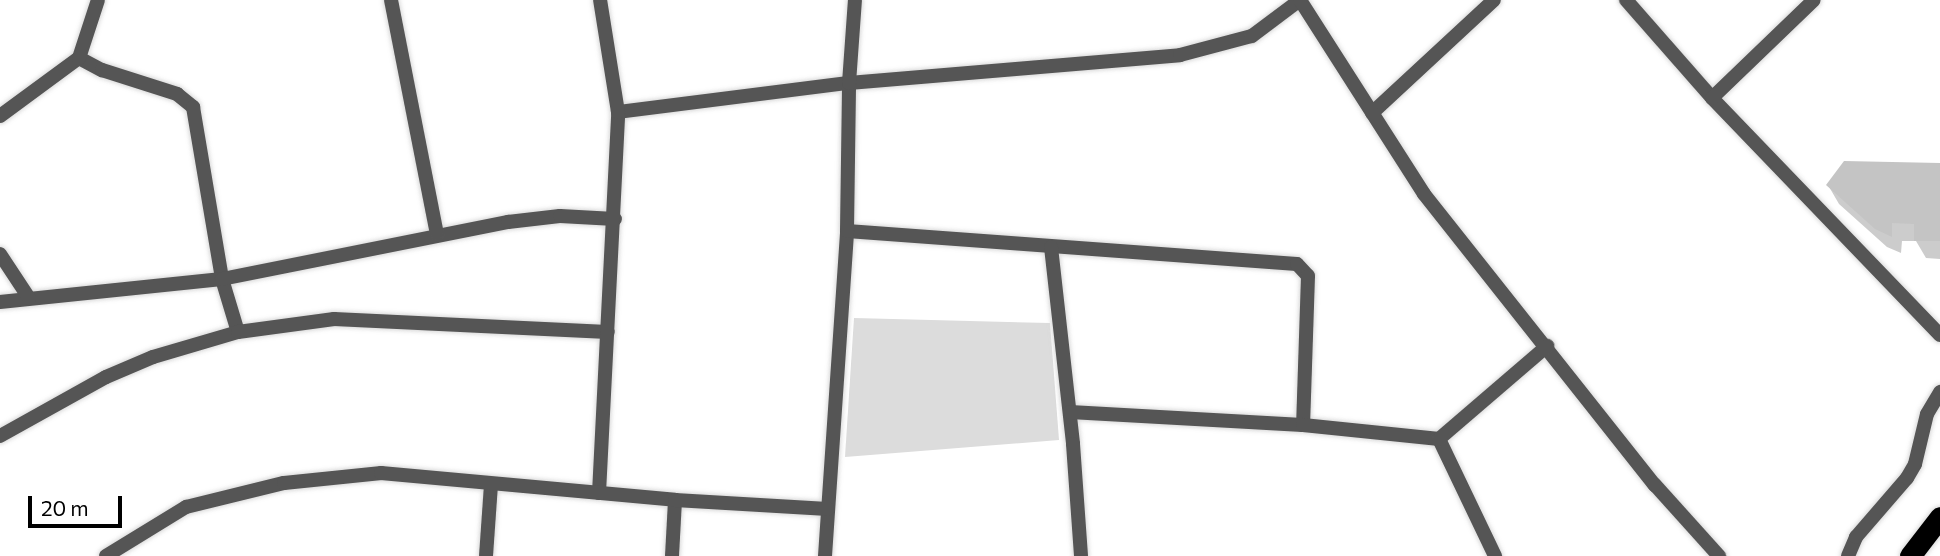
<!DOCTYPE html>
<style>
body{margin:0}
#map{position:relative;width:1940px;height:556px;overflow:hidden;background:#fff;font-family:Commissioner,sans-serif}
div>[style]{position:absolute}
.green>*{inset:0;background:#dcdcdc}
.shadow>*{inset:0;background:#0003}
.building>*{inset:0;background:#c4c4c4}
.roads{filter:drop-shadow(0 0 2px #dbdbdb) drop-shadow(0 0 2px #dbdbdb)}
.service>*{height:14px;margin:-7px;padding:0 7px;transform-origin:7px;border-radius:7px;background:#555}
.minor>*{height:14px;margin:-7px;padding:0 7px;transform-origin:7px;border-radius:7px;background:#555}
.tertiary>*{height:14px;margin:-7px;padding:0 7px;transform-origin:7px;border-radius:7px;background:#555}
.motorway>*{height:21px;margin:-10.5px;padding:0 10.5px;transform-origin:10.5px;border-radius:10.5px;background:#000}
span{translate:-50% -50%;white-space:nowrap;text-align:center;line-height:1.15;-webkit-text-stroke:7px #fff;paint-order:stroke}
.scale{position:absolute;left:28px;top:496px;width:94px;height:32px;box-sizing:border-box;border:4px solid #000;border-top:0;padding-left:9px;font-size:21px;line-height:24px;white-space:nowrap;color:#000;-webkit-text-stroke:5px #fff;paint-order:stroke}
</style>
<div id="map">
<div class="green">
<div style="clip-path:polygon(854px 318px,1050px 323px,1059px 440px,845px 457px)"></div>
</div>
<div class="shadow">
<div style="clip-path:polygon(1940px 165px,1940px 259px,1926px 258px,1916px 241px,1902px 241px,1901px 253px,1887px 247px,1839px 204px,1828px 185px)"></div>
</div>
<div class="building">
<div style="clip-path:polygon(1844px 161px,1940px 163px,1940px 241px,1914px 241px,1914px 224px,1892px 223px,1892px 237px,1875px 229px,1826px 185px)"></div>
</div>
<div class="roads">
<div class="service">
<div style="left:79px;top:58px;width:26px;rotate:28deg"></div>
<div style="left:102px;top:70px;width:79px;rotate:17.7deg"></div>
<div style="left:177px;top:94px;width:21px;rotate:39deg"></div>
<div style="left:193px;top:107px;width:174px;rotate:80.4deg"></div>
<div style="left:222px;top:279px;width:55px;rotate:73.2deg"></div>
<div style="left:849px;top:83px;width:332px;rotate:-4.8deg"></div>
<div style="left:1180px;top:55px;width:74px;rotate:-14.8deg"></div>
<div style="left:1252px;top:36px;width:60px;rotate:-36.9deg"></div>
<div style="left:1372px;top:113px;width:166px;rotate:-42.8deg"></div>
<div style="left:0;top:302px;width:223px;rotate:-5.9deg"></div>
<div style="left:222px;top:279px;width:292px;rotate:-11.3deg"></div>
<div style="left:508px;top:222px;width:52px;rotate:-6.6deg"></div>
<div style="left:560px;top:216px;width:55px;rotate:3.1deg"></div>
<div style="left:0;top:436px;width:121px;rotate:-29.1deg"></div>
<div style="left:106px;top:377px;width:51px;rotate:-23.1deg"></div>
<div style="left:153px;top:357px;width:89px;rotate:-16.4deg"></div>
<div style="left:238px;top:332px;width:97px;rotate:-7.7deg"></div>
<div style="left:334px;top:319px;width:274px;rotate:2.7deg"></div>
<div style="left:1439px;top:439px;width:130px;rotate:64.4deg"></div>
<div style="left:672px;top:556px;width:56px;rotate:-86.9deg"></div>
</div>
<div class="minor">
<div style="left:391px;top:0;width:238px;rotate:78.9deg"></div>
<div style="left:1300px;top:0;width:230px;rotate:57.4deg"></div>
<div style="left:1424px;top:194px;width:372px;rotate:51.6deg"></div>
<div style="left:1655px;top:485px;width:96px;rotate:48deg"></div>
<div style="left:1626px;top:0;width:130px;rotate:48.7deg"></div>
<div style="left:1712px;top:98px;width:329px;rotate:46.1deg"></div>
<div style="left:1712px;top:98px;width:141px;rotate:-43.9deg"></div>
<div style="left:618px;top:112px;width:233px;rotate:-7.2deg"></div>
<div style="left:0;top:116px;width:98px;rotate:-36.3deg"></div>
<div style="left:79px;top:58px;width:61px;rotate:-71.9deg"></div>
<div style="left:847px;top:231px;width:451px;rotate:4.2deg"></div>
<div style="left:1297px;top:264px;width:16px;rotate:47deg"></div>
<div style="left:1308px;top:276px;width:149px;rotate:91.9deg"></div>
<div style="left:1051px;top:247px;width:198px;rotate:83.6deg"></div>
<div style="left:1073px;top:444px;width:112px;rotate:85.9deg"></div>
<div style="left:0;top:254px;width:53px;rotate:56.6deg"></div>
<div style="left:1070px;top:412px;width:233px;rotate:3.2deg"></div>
<div style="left:1303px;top:425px;width:137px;rotate:5.9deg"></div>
<div style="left:1439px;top:439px;width:143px;rotate:-40.7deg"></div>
<div style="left:599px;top:493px;width:381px;rotate:-87.1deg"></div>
<div style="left:618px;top:112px;width:113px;rotate:-99.1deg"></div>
<div style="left:486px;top:556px;width:71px;rotate:-86deg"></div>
<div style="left:825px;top:556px;width:326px;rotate:-86.1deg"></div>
<div style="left:847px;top:231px;width:148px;rotate:-89.2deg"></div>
<div style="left:849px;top:83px;width:83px;rotate:-85.9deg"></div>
<div style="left:1848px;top:556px;width:21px;rotate:-67deg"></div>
<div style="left:1856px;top:537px;width:78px;rotate:-49.2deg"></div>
<div style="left:1907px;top:478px;width:16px;rotate:-60deg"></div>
<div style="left:1915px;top:464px;width:51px;rotate:-76.5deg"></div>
<div style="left:1927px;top:414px;width:26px;rotate:-59deg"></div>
</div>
<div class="tertiary">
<div style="left:106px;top:556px;width:94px;rotate:-31.5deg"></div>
<div style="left:186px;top:507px;width:101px;rotate:-13.8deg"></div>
<div style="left:284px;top:483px;width:98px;rotate:-5.9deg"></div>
<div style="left:381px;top:473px;width:295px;rotate:5.2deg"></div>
<div style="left:675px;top:500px;width:153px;rotate:3.4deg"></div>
</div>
<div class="motorway">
<div style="left:1910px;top:556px;width:49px;rotate:-52.4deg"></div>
</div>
</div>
<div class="scale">20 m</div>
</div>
